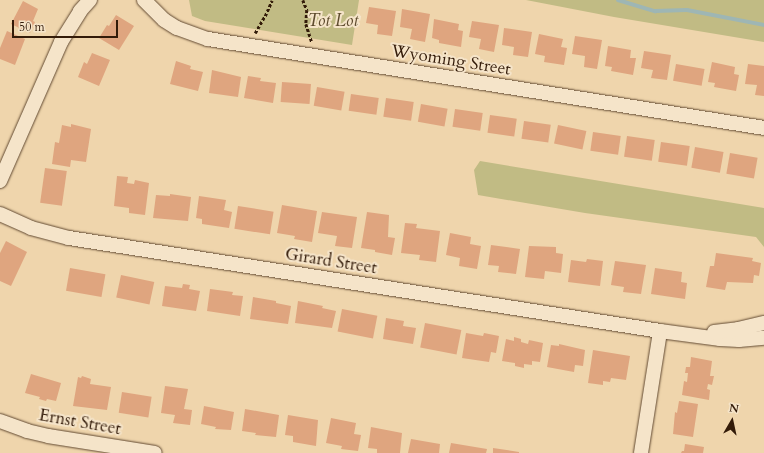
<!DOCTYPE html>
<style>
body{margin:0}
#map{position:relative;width:764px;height:453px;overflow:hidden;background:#efd5ac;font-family:Cardo,serif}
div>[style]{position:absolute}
.green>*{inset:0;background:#c1bb84}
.stream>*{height:4px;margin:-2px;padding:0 2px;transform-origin:2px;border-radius:2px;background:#9eb6b4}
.building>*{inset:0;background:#dfa57f;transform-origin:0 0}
.path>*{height:2.5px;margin-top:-1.25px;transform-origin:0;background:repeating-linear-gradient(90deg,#331b09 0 3px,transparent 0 5px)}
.roads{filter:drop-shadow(0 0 1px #624a32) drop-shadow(0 0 1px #624a32)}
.minor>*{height:14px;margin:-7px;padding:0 7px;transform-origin:7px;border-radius:7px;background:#f5e4c9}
span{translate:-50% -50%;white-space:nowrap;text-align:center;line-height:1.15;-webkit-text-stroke:4px #f5e4c9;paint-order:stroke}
.park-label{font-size:17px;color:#5e4b2e;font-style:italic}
.street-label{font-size:17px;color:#331b09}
.north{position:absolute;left:712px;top:401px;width:40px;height:40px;-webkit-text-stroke:3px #f5e4c9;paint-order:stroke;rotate:9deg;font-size:11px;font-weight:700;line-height:16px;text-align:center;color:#331b09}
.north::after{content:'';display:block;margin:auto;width:14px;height:18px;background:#331b09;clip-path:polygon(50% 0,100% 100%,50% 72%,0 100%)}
.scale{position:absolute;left:12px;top:20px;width:106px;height:18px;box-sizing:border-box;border:2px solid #331b09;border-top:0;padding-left:5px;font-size:12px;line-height:14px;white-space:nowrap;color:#331b09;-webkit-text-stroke:3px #f5e4c9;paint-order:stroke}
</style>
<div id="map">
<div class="green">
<div style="clip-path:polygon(189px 0,359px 0,352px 45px,205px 21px,192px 16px)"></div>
<div style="clip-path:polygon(526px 0,764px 0,764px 42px,614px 17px)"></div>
<div style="clip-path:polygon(480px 161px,764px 208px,764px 247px,756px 237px,585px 213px,478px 195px,474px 170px)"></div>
</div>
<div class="stream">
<div style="left:618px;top:0;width:39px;rotate:17deg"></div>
<div style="left:655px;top:11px;width:32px;rotate:-2deg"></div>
<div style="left:687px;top:10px;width:78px;rotate:11deg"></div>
</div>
<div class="building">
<div style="clip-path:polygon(23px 1px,38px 9px,33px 21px,35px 22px,30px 33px,11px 24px)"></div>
<div style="clip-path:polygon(369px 7px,396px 11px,392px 36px,377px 34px,378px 25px,366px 23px)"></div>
<div style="clip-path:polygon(402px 9px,430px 14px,425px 42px,410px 39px,412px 29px,400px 27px)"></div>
<div style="clip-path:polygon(116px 15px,134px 26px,119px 50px,99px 38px,107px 25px,109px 26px)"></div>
<div style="clip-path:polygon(434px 19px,459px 24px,458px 30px,463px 31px,461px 47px,439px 43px,439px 40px,432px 38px)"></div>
<div style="clip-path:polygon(472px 21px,499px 25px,494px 52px,479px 49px,481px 39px,469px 37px)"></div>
<div style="clip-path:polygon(504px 28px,532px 32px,528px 57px,513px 55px,514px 47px,502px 45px)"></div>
<div style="clip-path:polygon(7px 31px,25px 39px,15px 65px,0 59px,0 48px)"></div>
<div style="clip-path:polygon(539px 34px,563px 39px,561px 47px,567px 48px,564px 65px,544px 62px,545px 56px,535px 54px)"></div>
<div style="clip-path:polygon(575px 36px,602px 40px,597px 69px,584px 67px,585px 56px,572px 54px)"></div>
<div style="clip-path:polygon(608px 46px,631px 50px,630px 58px,636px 58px,633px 75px,611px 71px,612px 67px,605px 66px)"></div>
<div style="clip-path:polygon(644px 51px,671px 55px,667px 80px,651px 78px,653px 70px,641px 68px)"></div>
<div style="clip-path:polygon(92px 53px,110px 60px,99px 86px,78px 77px,84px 62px,87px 64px)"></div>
<div style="clip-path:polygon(176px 61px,191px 66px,190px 69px,203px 72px,198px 91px,170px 84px)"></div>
<div style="clip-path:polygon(712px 62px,735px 67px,734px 74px,739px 75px,736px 91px,714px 87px,715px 83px,708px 82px)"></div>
<div style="left:676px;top:64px;width:29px;height:17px;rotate:10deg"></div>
<div style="clip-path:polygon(748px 64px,764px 66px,764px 96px,755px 95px,757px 85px,745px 84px)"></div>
<div style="clip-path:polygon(212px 70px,241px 77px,238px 97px,209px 93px)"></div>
<div style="clip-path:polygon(248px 76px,261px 78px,260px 81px,276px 83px,273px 103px,244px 98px)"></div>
<div style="left:282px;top:82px;width:29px;height:20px;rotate:4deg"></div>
<div style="left:317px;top:87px;width:28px;height:19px;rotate:10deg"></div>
<div style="left:351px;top:94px;width:28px;height:17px;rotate:8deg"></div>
<div style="left:386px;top:98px;width:28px;height:19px;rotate:8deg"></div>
<div style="left:421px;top:104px;width:27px;height:18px;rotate:10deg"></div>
<div style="left:455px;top:109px;width:28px;height:18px;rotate:8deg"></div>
<div style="left:490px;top:115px;width:27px;height:18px;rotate:8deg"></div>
<div style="left:524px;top:121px;width:27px;height:18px;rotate:8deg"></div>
<div style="clip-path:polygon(71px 124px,91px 129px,86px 162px,71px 160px,70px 167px,52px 164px,55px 142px,59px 143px,62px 125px,71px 127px)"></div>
<div style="left:558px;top:125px;width:29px;height:19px;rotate:12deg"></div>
<div style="left:593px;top:132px;width:28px;height:19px;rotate:8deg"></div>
<div style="left:627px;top:136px;width:28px;height:21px;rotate:8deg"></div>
<div style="left:661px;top:142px;width:29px;height:20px;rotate:8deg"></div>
<div style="left:695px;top:147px;width:29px;height:21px;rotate:10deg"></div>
<div style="left:730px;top:153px;width:28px;height:21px;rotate:10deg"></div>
<div style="left:45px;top:168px;width:22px;height:35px;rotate:8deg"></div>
<div style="clip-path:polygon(117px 176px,128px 177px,127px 183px,134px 184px,135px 180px,149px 183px,145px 215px,129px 213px,129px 208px,114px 206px)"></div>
<div style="clip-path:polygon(170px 194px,191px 197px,188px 221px,153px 218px,156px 195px,170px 196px)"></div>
<div style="clip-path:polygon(199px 196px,226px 200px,224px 210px,232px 212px,229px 228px,202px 224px,202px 219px,196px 218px)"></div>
<div style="clip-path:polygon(282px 205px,317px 211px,312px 242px,294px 239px,295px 236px,277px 233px)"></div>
<div style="left:238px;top:206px;width:36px;height:23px;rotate:9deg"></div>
<div style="clip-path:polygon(322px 212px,357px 217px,352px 248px,335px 246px,337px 236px,318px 233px)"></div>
<div style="clip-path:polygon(367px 212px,389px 215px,388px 237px,395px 238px,392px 255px,375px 252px,375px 250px,361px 248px)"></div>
<div style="clip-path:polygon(405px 223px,417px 224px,416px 228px,440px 231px,436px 262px,419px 260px,420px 255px,401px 253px)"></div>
<div style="clip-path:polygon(450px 233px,471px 237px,470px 244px,481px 246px,477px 269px,459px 266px,460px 258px,446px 255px)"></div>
<div style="clip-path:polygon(6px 241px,27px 252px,11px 286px,0 281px,0 253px)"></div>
<div style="clip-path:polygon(491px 245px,520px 249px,516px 274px,498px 272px,499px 266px,488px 265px)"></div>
<div style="clip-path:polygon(529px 246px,556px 247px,556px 253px,563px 254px,561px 273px,545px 271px,544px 279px,525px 277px)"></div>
<div style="clip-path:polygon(716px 253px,753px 258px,752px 261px,761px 263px,759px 276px,754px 275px,753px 283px,727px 282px,725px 290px,706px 287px,710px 266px,714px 266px)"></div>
<div style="clip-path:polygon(587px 259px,603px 261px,600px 286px,568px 282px,571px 260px,586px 262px)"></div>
<div style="clip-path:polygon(615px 261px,646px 265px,641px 294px,623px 292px,624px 287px,611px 285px)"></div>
<div style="left:70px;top:268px;width:36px;height:23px;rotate:10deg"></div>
<div style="clip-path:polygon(655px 268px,682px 272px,681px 282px,687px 283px,685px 299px,651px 294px)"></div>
<div style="left:121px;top:275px;width:34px;height:23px;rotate:12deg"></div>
<div style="clip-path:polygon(183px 284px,190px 285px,189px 289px,200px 291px,196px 311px,162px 306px,165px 286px,182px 288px)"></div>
<div style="clip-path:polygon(210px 289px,233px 292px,232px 295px,243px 296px,240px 316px,207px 311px)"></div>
<div style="clip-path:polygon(253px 297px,276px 301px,276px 303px,291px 306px,288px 324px,250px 319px)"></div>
<div style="clip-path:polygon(298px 301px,323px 306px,322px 308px,336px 311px,332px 328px,295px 323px)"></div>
<div style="left:342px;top:309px;width:36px;height:23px;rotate:11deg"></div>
<div style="clip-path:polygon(386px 318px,404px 321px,403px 326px,416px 328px,413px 344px,383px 339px)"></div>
<div style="left:425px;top:323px;width:37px;height:25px;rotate:11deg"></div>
<div style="clip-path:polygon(466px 333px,483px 336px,484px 333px,499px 336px,496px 353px,491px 352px,489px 362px,462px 358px)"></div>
<div style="clip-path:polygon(514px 337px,521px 339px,521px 342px,528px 344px,529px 340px,543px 343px,540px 362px,532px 361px,532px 365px,524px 364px,524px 368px,515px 366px,515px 363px,502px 361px,506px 339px,514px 341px)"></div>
<div style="clip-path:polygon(559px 344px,585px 350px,583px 366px,575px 365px,574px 372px,547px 367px,551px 345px,559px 346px)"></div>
<div style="clip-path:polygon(593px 350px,630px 356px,626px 380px,611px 378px,610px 382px,603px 381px,603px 385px,588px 383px)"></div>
<div style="clip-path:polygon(691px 357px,712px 361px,710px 376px,714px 376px,712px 385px,708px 384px,707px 389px,710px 390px,709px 400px,682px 395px,684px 381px,687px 382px,688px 373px,685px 373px,686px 367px,690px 367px)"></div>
<div style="clip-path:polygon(31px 374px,61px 383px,56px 401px,47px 399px,46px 401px,39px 399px,40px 397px,25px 393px)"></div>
<div style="clip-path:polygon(82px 376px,91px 379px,90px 384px,111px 387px,107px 410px,73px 406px,78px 377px,81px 378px)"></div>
<div style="clip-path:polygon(165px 386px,188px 389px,184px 409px,192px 410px,190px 425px,173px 423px,175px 415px,161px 413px)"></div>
<div style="left:122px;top:392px;width:30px;height:21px;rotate:9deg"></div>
<div style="clip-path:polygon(679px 401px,698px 404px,693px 437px,673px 434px,675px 412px,677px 413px)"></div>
<div style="clip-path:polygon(204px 406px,234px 412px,231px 430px,215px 429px,216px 427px,201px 424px)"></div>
<div style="clip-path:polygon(245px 409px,279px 415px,276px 437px,255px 435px,256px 433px,242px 431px)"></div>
<div style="clip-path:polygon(288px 415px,318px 420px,316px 446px,293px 442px,293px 436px,285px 435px)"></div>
<div style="clip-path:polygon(331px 418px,356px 423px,354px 434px,361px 435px,358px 451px,341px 449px,342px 446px,326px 443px)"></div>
<div style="clip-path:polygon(371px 427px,402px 433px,400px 453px,377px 453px,377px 449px,368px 448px)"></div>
<div style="clip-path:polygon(411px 439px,440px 444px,439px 453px,408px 453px)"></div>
<div style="clip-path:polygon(451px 443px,487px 449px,486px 453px,449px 453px)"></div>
<div style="clip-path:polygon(685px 444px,704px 447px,703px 453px,681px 453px,682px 451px,684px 451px)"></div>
<div style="clip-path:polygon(493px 448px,519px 452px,519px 453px,493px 453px)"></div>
</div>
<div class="path">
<div style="left:303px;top:0;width:11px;rotate:68deg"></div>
<div style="left:307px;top:10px;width:14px;rotate:94deg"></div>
<div style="left:306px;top:24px;width:19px;rotate:72deg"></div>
<div style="left:255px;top:33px;width:20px;rotate:-60deg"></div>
<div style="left:265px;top:16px;width:17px;rotate:-66deg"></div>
</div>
<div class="roads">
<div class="minor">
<div style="left:144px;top:0;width:28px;rotate:45deg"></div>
<div style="left:164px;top:20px;width:15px;rotate:32deg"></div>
<div style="left:177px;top:28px;width:33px;rotate:20deg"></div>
<div style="left:208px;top:39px;width:563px;rotate:9.09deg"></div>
<div style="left:0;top:181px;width:152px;rotate:-66.3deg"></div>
<div style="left:61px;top:42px;width:36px;rotate:-58deg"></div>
<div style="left:80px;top:11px;width:15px;rotate:-48deg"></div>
<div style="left:0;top:214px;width:34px;rotate:24deg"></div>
<div style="left:31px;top:228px;width:39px;rotate:15deg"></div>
<div style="left:69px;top:238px;width:598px;rotate:8.94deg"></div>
<div style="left:660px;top:331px;width:61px;rotate:7.6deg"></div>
<div style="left:720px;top:339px;width:19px;rotate:3deg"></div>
<div style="left:739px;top:340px;width:25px;rotate:-5deg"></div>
<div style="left:714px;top:332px;width:24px;rotate:-7deg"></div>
<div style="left:738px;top:329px;width:27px;rotate:-13deg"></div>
<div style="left:0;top:421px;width:29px;rotate:20deg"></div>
<div style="left:27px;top:431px;width:22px;rotate:13deg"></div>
<div style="left:48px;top:436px;width:108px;rotate:9deg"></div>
<div style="left:641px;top:453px;width:123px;rotate:-81.1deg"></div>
</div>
</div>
<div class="park-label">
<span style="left:333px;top:21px">Tot Lot</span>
</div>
<div class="street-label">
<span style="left:451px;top:60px;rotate:9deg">Wyoming Street</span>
<span style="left:331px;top:261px;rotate:9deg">Girard Street</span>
<span style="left:80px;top:422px;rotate:10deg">Ernst Street</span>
</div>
<div class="north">N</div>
<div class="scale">50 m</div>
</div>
